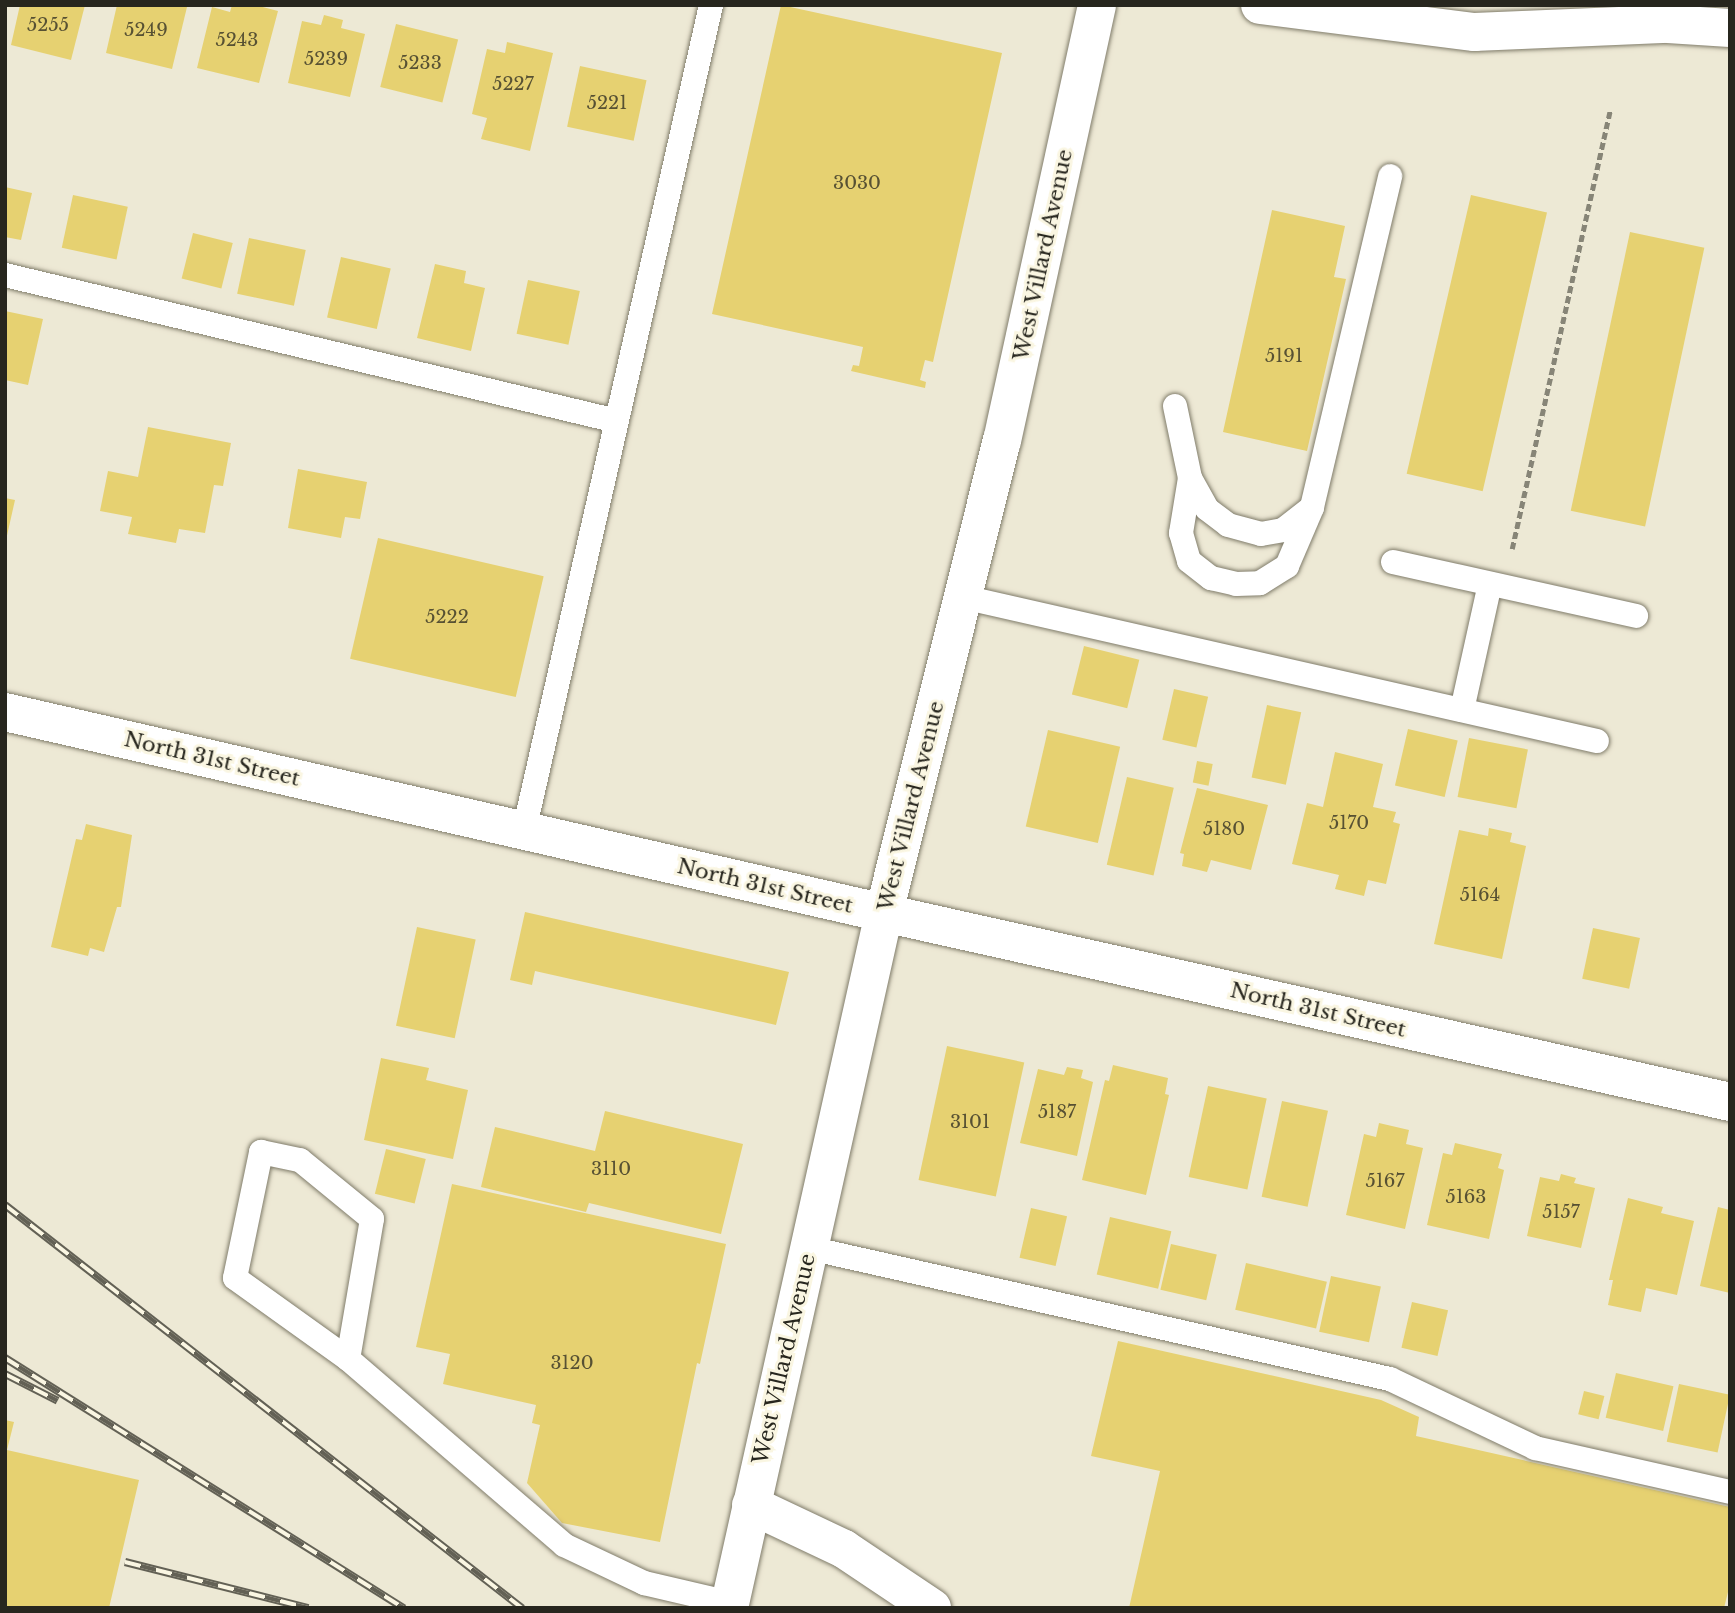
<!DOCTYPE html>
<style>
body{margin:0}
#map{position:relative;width:1735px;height:1613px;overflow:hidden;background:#ede9d5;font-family:"Libre Baskerville",serif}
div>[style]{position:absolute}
.building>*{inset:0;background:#e6d171;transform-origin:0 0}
.path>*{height:4.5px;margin-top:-2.25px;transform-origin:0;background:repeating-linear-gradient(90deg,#878577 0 7px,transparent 0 10.5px)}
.roads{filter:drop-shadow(0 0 2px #807c6a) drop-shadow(0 0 2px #807c6a)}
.lane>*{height:24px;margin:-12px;padding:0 12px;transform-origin:12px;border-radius:12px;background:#fff}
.street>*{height:38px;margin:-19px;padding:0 19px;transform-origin:19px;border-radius:19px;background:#fff}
.secondary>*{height:38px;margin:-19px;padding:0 19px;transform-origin:19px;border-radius:19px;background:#fff}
.rail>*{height:8px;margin-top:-4px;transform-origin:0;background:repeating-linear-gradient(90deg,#faf6e2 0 16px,#636155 0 32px);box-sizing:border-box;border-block:2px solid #636155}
span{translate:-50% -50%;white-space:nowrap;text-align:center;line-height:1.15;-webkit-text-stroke:6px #faf6e2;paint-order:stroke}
.number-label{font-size:18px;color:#575133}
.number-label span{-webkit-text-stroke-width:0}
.street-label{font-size:21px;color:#27261e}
.frame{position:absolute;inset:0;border:7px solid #27261e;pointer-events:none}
</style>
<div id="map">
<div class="building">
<div style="clip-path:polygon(20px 5px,85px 5px,71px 60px,11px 45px)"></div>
<div style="clip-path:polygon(117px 5px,187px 7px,172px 69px,106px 53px)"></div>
<div style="clip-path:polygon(232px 5px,255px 5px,278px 11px,259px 83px,197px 68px,212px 7px,230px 12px)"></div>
<div style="clip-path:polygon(781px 5px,1002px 53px,933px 362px,925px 360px,920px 380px,926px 382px,925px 388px,851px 371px,853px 365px,859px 366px,863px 347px,712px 314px)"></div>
<div style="clip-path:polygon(324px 15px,343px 20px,341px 28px,365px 34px,350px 97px,288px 83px,302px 21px,321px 25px)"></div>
<div style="left:396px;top:24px;width:64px;height:65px;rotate:14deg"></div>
<div style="clip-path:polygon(507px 42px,553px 53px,530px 151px,481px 139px,487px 118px,472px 114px,487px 49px,505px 53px)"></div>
<div style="left:580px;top:66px;width:68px;height:62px;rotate:12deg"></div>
<div style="clip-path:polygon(5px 187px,32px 193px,21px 240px,5px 237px)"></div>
<div style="left:73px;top:195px;width:56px;height:54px;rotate:12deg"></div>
<div style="left:1471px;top:195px;width:78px;height:286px;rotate:13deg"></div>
<div style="clip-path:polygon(1272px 210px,1345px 226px,1334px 277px,1346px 279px,1307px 451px,1223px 432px)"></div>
<div style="left:1630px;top:232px;width:76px;height:285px;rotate:12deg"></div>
<div style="left:193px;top:233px;width:41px;height:47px;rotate:14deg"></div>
<div style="left:249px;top:238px;width:58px;height:57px;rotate:12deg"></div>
<div style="left:341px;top:257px;width:51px;height:62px;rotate:13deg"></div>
<div style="clip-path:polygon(435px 264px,466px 271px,464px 283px,485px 288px,471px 351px,417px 338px)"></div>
<div style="left:528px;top:280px;width:53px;height:55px;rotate:12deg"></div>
<div style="clip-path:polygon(5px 311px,43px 319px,28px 385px,5px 380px)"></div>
<div style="clip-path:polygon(148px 427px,231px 443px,223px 486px,214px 485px,205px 533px,179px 529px,176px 543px,128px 534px,132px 517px,100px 511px,108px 471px,138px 477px)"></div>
<div style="clip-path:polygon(298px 469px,367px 482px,360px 519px,345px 517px,341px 538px,288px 528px)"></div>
<div style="clip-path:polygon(5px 498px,15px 500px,6px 540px,5px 540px)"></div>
<div style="left:378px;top:538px;width:170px;height:124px;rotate:13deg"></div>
<div style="left:1084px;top:646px;width:57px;height:50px;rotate:14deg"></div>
<div style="left:1174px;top:689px;width:35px;height:52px;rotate:13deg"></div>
<div style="left:1267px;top:705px;width:35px;height:74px;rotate:12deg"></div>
<div style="left:1408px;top:729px;width:51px;height:58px;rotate:13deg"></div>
<div style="left:1048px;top:730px;width:74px;height:99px;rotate:13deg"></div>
<div style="left:1469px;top:738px;width:60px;height:60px;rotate:11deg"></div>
<div style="clip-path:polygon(1335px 752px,1383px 764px,1373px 807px,1396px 812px,1393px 822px,1400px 824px,1386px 884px,1368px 880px,1364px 896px,1335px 889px,1339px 875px,1292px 864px,1307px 803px,1323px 807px)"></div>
<div style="left:1197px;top:761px;width:16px;height:22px;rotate:11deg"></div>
<div style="left:1127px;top:777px;width:48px;height:90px;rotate:13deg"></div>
<div style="clip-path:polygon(1197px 788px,1268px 805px,1251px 870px,1211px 860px,1207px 872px,1182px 866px,1184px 854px,1180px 853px)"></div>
<div style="clip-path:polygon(86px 824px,132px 835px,121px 907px,117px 907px,104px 952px,90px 948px,88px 956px,51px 947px,76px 839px,82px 840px)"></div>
<div style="clip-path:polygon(1489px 828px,1512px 833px,1510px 842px,1526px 846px,1502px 959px,1434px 944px,1459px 830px,1488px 836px)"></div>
<div style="clip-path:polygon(525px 912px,789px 972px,776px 1025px,535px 971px,532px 985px,510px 980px)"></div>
<div style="left:417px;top:927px;width:60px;height:101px;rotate:12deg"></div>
<div style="left:1593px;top:928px;width:48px;height:52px;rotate:12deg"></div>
<div style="left:947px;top:1046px;width:79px;height:137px;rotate:12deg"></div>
<div style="clip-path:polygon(381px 1058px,429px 1068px,426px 1080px,468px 1090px,453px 1159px,364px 1140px)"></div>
<div style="clip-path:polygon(1113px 1065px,1168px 1078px,1165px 1094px,1169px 1095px,1146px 1195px,1082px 1180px,1105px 1080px,1109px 1081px)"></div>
<div style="clip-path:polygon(1067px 1067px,1083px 1070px,1081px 1078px,1093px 1082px,1077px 1156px,1020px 1143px,1038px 1069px,1064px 1075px)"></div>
<div style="left:1208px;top:1086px;width:60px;height:93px;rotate:12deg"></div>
<div style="left:1282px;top:1101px;width:47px;height:98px;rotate:12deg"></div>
<div style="clip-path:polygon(605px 1111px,743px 1144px,721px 1234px,589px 1203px,586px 1212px,481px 1187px,495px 1127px,595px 1151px)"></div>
<div style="clip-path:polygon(1379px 1123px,1409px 1130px,1406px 1144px,1423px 1148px,1405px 1229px,1346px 1215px,1364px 1134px,1376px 1137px)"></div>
<div style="clip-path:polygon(1455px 1143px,1502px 1154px,1498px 1168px,1504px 1170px,1489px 1239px,1427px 1225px,1443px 1153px,1452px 1155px)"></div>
<div style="left:386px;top:1149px;width:41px;height:46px;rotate:14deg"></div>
<div style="clip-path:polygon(1561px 1174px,1576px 1178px,1574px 1183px,1595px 1188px,1581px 1248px,1527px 1236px,1540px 1177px,1559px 1181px)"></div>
<div style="clip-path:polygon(452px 1184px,726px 1244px,700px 1364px,697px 1363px,660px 1542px,562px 1523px,527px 1483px,540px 1425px,532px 1423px,536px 1405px,443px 1384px,450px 1354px,416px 1347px)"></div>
<div style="clip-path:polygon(1628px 1198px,1663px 1207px,1661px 1213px,1694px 1221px,1677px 1295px,1646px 1288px,1641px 1312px,1608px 1305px,1613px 1280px,1609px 1280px)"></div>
<div style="clip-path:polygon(1718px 1207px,1730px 1210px,1730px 1293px,1700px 1286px)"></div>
<div style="left:1031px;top:1208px;width:37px;height:51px;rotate:13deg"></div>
<div style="left:1110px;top:1217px;width:63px;height:59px;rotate:13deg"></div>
<div style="left:1171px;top:1244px;width:47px;height:47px;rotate:13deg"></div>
<div style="left:1246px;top:1263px;width:83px;height:48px;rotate:13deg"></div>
<div style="left:1331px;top:1276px;width:51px;height:57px;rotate:12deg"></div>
<div style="left:1412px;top:1302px;width:37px;height:47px;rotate:13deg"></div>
<div style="clip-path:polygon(1118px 1341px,1381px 1400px,1419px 1417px,1416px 1436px,1730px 1507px,1730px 1584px,1724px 1608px,1129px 1608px,1160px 1471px,1091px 1456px)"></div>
<div style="left:1616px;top:1373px;width:59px;height:46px;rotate:13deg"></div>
<div style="left:1679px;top:1384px;width:52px;height:59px;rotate:12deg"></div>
<div style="left:1584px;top:1391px;width:21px;height:24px;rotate:14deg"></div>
<div style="clip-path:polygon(5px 1420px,14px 1422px,7px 1450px,139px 1480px,109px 1608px,5px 1608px)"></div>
</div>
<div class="path">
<div style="left:1512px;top:549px;width:450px;rotate:-77.4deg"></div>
</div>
<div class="roads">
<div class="lane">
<div style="left:5px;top:275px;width:629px;rotate:13.42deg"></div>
<div style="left:1175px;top:406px;width:74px;rotate:78.2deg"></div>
<div style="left:1190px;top:478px;width:35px;rotate:61deg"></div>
<div style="left:1207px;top:509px;width:26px;rotate:37deg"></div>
<div style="left:1228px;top:525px;width:34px;rotate:15deg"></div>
<div style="left:1261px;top:534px;width:22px;rotate:-10deg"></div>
<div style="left:1283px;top:530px;width:37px;rotate:-38deg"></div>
<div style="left:1312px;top:507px;width:340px;rotate:-76.7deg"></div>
<div style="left:1190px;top:478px;width:56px;rotate:99.3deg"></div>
<div style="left:1181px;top:533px;width:29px;rotate:74deg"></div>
<div style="left:1189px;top:561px;width:28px;rotate:38deg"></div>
<div style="left:1211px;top:578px;width:26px;rotate:13deg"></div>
<div style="left:1236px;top:584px;width:24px;rotate:-2deg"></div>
<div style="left:1260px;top:583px;width:32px;rotate:-32deg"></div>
<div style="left:1287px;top:566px;width:61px;rotate:-66.8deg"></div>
<div style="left:1393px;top:562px;width:249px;rotate:12.5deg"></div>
<div style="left:963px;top:597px;width:650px;rotate:12.8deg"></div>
<div style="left:1462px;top:710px;width:129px;rotate:-77.5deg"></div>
<div style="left:524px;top:831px;width:847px;rotate:-77.24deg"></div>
<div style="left:809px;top:1248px;width:596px;rotate:12.71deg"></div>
<div style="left:1390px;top:1379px;width:161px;rotate:25.4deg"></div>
<div style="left:1535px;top:1448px;width:200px;rotate:12.7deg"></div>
<div style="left:348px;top:1359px;width:139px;rotate:-144.4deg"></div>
<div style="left:235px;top:1278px;width:129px;rotate:-78.3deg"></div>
<div style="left:261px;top:1152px;width:40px;rotate:12deg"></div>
<div style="left:300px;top:1160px;width:93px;rotate:39.3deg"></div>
<div style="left:372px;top:1219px;width:142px;rotate:99.7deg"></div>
<div style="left:348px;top:1359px;width:285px;rotate:40.7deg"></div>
<div style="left:564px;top:1545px;width:89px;rotate:25.4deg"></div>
<div style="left:644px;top:1583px;width:88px;rotate:13.1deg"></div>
</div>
<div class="street">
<div style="left:5px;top:712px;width:902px;rotate:12.88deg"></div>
<div style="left:884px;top:913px;width:867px;rotate:12.59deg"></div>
</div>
<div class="secondary">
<div style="left:1260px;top:5px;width:216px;rotate:7.2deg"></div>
<div style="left:1474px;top:32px;width:194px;rotate:-2.4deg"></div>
<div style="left:1668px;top:24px;width:62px;rotate:3.7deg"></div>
<div style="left:751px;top:1505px;width:103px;rotate:25.3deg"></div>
<div style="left:844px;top:1549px;width:106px;rotate:33.8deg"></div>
<div style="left:729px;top:1608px;width:712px;rotate:-77.43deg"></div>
<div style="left:884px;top:913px;width:487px;rotate:-76deg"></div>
<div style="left:1002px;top:441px;width:446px;rotate:-77.7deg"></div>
</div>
</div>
<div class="rail">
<div style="left:5px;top:1205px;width:656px;rotate:37.94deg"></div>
<div style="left:5px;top:1358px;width:471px;rotate:32.1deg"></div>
<div style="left:5px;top:1374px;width:59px;rotate:27deg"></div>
<div style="left:125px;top:1562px;width:189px;rotate:14.1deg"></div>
</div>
<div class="number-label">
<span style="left:48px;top:25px">5255</span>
<span style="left:146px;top:30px">5249</span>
<span style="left:237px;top:40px">5243</span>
<span style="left:326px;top:59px">5239</span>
<span style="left:420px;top:63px">5233</span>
<span style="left:513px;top:84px">5227</span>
<span style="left:607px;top:103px">5221</span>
<span style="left:857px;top:183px">3030</span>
<span style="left:1284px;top:356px">5191</span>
<span style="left:447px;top:617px">5222</span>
<span style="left:1349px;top:823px">5170</span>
<span style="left:1224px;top:829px">5180</span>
<span style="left:1480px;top:895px">5164</span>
<span style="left:1057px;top:1112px">5187</span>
<span style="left:970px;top:1122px">3101</span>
<span style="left:611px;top:1169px">3110</span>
<span style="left:1385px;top:1181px">5167</span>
<span style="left:1466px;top:1197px">5163</span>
<span style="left:1561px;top:1212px">5157</span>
<span style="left:572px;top:1363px">3120</span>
</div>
<div class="street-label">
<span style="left:1043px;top:255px;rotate:-78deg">West Villard Avenue</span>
<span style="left:212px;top:759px;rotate:13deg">North 31st Street</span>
<span style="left:911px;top:806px;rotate:-76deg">West Villard Avenue</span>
<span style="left:765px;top:886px;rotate:13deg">North 31st Street</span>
<span style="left:1318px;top:1010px;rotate:13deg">North 31st Street</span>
<span style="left:784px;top:1359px;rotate:-77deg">West Villard Avenue</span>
</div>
<div class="frame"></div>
</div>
